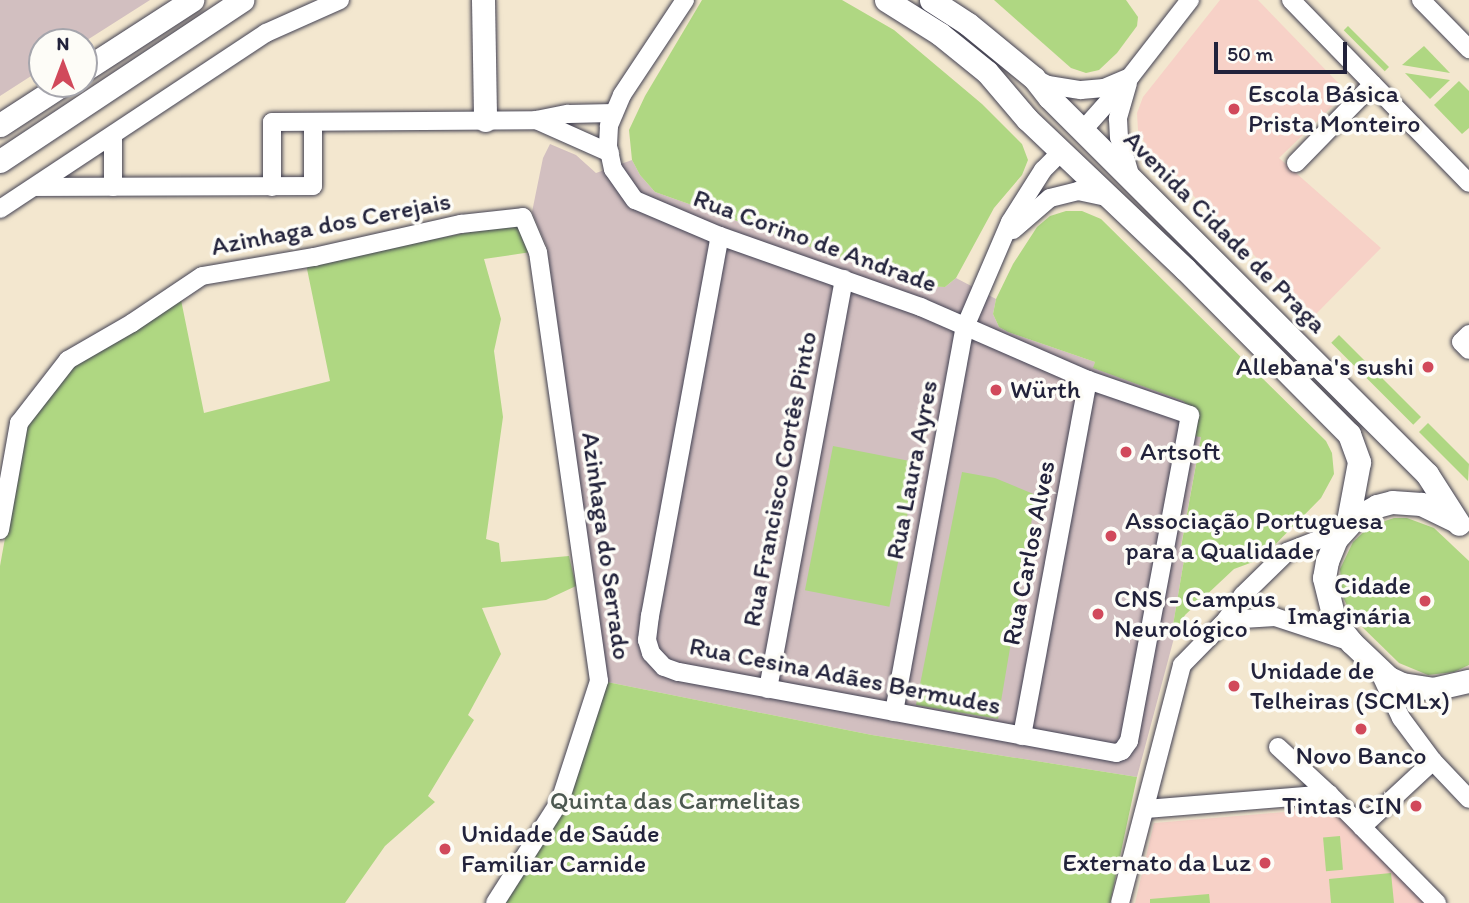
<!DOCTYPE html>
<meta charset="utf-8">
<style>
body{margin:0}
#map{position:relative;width:1469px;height:903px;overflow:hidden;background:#f3e7cf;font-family:Itim,sans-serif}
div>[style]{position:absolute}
.built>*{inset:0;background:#f7d1c7}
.industrial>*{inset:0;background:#d2bfc0}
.green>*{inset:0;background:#afd782;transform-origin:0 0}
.roads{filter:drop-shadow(0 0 2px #414051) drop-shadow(0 0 2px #414051)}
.minor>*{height:18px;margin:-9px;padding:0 9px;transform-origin:9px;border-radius:9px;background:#fff}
.major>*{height:23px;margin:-11.5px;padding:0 11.5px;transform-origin:11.5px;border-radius:11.5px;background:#fff}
.dots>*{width:19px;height:19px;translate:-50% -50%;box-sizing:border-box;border:4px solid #fdfcf7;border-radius:50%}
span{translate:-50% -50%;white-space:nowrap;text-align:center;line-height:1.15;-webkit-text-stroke:7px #fdfcf7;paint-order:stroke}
.poi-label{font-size:26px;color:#22223b}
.left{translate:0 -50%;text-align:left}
.right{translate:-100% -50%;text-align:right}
.street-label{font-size:26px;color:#22223b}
.park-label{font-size:26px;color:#4c5850}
.north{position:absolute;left:28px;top:28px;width:70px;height:70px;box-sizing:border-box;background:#fdfcf7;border:2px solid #a5a5ac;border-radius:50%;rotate:0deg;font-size:19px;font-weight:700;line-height:28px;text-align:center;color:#22223b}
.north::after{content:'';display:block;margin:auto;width:24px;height:32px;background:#d1495b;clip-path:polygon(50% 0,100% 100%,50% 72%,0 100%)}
.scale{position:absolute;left:1214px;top:42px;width:133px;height:32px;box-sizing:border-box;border:4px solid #22223b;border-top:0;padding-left:9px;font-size:21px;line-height:24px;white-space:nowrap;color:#22223b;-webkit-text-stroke:5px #fdfcf7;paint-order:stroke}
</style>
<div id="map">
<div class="built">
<div style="clip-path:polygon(1220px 0,1258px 0,1347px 92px,1279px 158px,1381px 248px,1315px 315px,1150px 153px,1138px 130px,1137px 113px,1143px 97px)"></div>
<div style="clip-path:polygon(1331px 808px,1426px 903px,1135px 903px,1154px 823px)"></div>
</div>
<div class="industrial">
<div style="clip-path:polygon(0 0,150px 0,84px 42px,42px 42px,42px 69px,0 96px)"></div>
<div style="clip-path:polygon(550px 144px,576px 155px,596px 173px,632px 160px,640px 175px,655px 192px,921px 286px,945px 287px,956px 278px,996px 299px,993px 314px,999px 327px,1008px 332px,1095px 362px,1094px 368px,1183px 401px,1190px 407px,1201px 437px,1181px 546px,1186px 548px,1171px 637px,1174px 638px,1137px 777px,872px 735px,607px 682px,547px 247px,532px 212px,543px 158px)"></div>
</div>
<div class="green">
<div style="clip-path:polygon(702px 0,842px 0,894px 30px,982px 104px,1022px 144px,1028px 160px,1022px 175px,994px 208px,956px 278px,945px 287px,921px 286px,655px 192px,640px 175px,632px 160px,629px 130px,645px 96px)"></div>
<div style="clip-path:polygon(994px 0,1126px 0,1138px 17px,1137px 26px,1117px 53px,1099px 70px,1086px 73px,1071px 68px)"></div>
<div style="left:1348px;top:26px;width:58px;height:6px;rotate:45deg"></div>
<div style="clip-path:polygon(1424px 46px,1450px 73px,1402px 65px)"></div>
<div style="clip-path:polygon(1405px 73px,1450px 80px,1430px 99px)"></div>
<div style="clip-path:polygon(1459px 81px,1469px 91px,1469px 128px,1462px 134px,1434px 105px)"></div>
<div style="clip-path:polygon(1066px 211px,1082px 211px,1101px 219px,1326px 441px,1332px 453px,1334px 474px,1321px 498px,1261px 559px,1234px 569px,1185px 615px,1174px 638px,1171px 637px,1186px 548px,1181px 547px,1201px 437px,1193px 436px,1190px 407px,1183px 401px,1093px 368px,1095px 362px,1008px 332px,999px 327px,993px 314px,996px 299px,1013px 264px,1037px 227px,1050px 216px)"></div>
<div style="clip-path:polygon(511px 224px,522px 228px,531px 252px,484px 259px,501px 319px,494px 351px,503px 417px,486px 539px,499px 543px,501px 562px,569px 556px,576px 586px,546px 600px,482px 608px,501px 654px,468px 715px,474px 720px,428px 796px,435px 802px,385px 846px,345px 903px,0 903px,0 566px,25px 427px,72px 366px,180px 295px,204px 413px,330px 381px,306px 264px)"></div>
<div style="left:1339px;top:335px;width:116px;height:11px;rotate:45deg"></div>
<div style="clip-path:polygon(1428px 423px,1469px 464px,1468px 481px,1419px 432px)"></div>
<div style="left:833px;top:446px;width:86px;height:147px;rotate:11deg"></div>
<div style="clip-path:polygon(962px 472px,995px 478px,1036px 495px,998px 719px,916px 705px)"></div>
<div style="clip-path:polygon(1394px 518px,1407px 518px,1434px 528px,1469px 561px,1469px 665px,1454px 672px,1428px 675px,1399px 663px,1353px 618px,1342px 595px,1340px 569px,1353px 542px,1370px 526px)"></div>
<div style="clip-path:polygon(607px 682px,872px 735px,1137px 777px,1110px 903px,502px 903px)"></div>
<div style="left:1340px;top:836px;width:34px;height:17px;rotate:85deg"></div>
<div style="clip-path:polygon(1391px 873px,1394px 903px,1331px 903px,1329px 879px)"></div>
<div style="clip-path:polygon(1209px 894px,1210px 903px,1150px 903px,1150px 899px)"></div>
</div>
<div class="roads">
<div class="minor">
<div style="left:685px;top:0;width:114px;rotate:123.6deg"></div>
<div style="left:622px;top:95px;width:34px;rotate:113deg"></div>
<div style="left:609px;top:126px;width:20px;rotate:93deg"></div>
<div style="left:608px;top:146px;width:24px;rotate:78deg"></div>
<div style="left:613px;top:169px;width:38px;rotate:55deg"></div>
<div style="left:635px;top:200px;width:92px;rotate:23deg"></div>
<div style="left:720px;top:236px;width:213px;rotate:19.5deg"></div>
<div style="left:921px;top:307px;width:182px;rotate:23.6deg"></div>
<div style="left:1088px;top:380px;width:108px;rotate:18.9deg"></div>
<div style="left:1190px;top:415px;width:332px;rotate:100.6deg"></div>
<div style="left:1129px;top:741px;width:12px;rotate:125deg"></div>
<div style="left:1122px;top:751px;width:6px;rotate:162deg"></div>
<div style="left:1116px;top:753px;width:445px;rotate:-169.5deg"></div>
<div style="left:678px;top:672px;width:15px;rotate:-160deg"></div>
<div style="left:664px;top:667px;width:19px;rotate:-133deg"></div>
<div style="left:651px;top:653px;width:14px;rotate:-107deg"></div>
<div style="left:647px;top:640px;width:24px;rotate:-83deg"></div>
<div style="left:650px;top:616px;width:386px;rotate:-79.6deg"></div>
<div style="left:1291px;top:0;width:255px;rotate:45.8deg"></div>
<div style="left:1421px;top:0;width:69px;rotate:45.6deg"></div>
<div style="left:1034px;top:78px;width:16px;rotate:27deg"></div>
<div style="left:1048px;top:85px;width:33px;rotate:9deg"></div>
<div style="left:1081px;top:90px;width:23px;rotate:-5deg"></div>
<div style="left:1104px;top:88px;width:25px;rotate:-23deg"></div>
<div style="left:1128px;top:83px;width:37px;rotate:106deg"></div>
<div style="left:1118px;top:119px;width:18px;rotate:87deg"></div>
<div style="left:1119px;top:137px;width:43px;rotate:73.7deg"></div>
<div style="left:536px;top:120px;width:81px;rotate:24deg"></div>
<div style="left:1083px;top:130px;width:71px;rotate:-48.4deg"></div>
<div style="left:1130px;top:77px;width:98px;rotate:-52.1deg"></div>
<div style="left:113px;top:136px;width:51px;rotate:90deg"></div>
<div style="left:1296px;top:163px;width:110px;rotate:-45.7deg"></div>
<div style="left:35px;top:187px;width:278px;rotate:-0.2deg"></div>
<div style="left:313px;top:186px;width:64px;rotate:-90deg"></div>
<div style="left:272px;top:187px;width:65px;rotate:-90deg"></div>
<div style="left:272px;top:122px;width:264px;rotate:-0.4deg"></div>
<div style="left:536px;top:120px;width:33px;rotate:-11deg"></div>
<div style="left:568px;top:114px;width:46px;rotate:-1.2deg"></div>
<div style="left:0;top:209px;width:319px;rotate:-33.5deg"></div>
<div style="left:266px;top:33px;width:81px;rotate:-24deg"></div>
<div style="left:1013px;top:230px;width:49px;rotate:-40.9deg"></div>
<div style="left:1050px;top:198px;width:29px;rotate:-14deg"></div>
<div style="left:1078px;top:191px;width:30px;rotate:12deg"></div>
<div style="left:1469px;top:334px;width:11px;rotate:135deg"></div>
<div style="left:1461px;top:342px;width:11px;rotate:45deg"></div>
<div style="left:0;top:530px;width:109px;rotate:-79.9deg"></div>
<div style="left:19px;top:423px;width:80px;rotate:-52.1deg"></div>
<div style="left:68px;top:360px;width:74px;rotate:-30deg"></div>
<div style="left:132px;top:323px;width:84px;rotate:-33.9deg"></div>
<div style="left:202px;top:276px;width:114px;rotate:-9.6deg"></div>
<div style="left:314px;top:257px;width:151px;rotate:-12.7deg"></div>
<div style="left:461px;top:224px;width:62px;rotate:-6.4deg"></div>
<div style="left:523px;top:217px;width:38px;rotate:67deg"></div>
<div style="left:538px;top:252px;width:433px;rotate:81.9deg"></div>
<div style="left:599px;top:681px;width:126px;rotate:108deg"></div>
<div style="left:560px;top:801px;width:121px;rotate:122.5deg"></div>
<div style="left:1226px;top:620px;width:49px;rotate:-3.5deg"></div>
<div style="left:1275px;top:617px;width:80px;rotate:18.2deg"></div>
<div style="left:1378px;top:669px;width:54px;rotate:64.9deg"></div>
<div style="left:1401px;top:718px;width:54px;rotate:53.3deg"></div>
<div style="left:1433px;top:761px;width:52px;rotate:46.5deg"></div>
<div style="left:768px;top:689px;width:417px;rotate:-79.5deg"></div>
<div style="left:894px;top:712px;width:391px;rotate:-79.6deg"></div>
<div style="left:965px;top:327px;width:114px;rotate:-66.8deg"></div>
<div style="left:1010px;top:222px;width:62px;rotate:-57.6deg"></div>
<div style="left:1043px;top:170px;width:27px;rotate:-45deg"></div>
<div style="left:1022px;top:736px;width:362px;rotate:-79.5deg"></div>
<div style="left:1278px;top:747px;width:69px;rotate:42.7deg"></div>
<div style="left:1146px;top:809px;width:184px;rotate:-4.7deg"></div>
<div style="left:1329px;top:794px;width:47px;rotate:45deg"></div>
<div style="left:1362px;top:827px;width:97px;rotate:-42.9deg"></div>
<div style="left:1362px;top:827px;width:107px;rotate:45.4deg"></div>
<div style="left:1120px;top:903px;width:246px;rotate:-75.4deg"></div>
<div style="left:1182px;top:665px;width:63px;rotate:-45.6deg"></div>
<div style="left:1226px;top:620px;width:30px;rotate:-56deg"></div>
<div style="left:1243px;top:595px;width:62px;rotate:-44.3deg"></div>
<div style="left:1287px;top:552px;width:60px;rotate:-21.4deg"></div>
</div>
<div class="major">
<div style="left:483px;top:0;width:120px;rotate:89deg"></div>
<div style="left:886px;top:0;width:64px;rotate:32.2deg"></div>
<div style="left:940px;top:34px;width:60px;rotate:39deg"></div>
<div style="left:987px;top:72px;width:62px;rotate:49.6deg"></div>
<div style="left:1027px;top:119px;width:218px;rotate:43.5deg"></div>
<div style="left:1185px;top:269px;width:233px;rotate:45.2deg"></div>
<div style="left:1349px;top:434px;width:30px;rotate:70deg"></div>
<div style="left:1359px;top:462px;width:65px;rotate:100.6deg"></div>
<div style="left:931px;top:0;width:44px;rotate:33deg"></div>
<div style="left:968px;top:24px;width:85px;rotate:39.3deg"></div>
<div style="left:1034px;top:78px;width:24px;rotate:52deg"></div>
<div style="left:1049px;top:97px;width:534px;rotate:44.92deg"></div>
<div style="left:1427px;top:474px;width:59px;rotate:57.4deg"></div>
<div style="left:84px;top:70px;width:129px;rotate:-32.9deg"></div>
<div style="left:0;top:125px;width:75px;rotate:-33.1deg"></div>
<div style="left:0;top:161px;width:291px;rotate:-33.6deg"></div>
<div style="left:1456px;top:521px;width:39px;rotate:-154deg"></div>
<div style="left:1421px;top:504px;width:29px;rotate:-176deg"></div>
<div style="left:1392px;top:502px;width:16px;rotate:165deg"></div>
<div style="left:1377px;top:506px;width:26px;rotate:151deg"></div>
<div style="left:1354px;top:519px;width:27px;rotate:132deg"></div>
<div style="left:1336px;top:539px;width:24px;rotate:112deg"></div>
<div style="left:1327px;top:561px;width:17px;rotate:100deg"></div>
<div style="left:1324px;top:578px;width:45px;rotate:76deg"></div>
<div style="left:1335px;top:622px;width:26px;rotate:51deg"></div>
<div style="left:1351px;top:642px;width:52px;rotate:43.5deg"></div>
<div style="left:1389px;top:678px;width:14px;rotate:25deg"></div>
<div style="left:1402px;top:684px;width:31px;rotate:9deg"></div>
<div style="left:1433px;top:689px;width:37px;rotate:-13deg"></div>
</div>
</div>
<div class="dots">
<div style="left:1234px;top:109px;background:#d1495b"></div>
<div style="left:1428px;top:367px;background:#d1495b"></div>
<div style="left:996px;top:390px;background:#d1495b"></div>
<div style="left:1126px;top:452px;background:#d1495b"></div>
<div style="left:1111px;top:536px;background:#d1495b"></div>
<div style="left:1425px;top:601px;background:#d1495b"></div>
<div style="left:1098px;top:614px;background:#d1495b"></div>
<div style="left:1234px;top:686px;background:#d1495b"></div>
<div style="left:1361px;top:729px;background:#d1495b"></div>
<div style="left:1416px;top:806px;background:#d1495b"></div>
<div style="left:445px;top:849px;background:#d1495b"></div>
<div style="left:1265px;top:863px;background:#d1495b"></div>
</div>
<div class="poi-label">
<span class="left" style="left:1248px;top:109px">Escola Básica<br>Prista Monteiro</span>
<span class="right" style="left:1414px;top:367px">Allebana's sushi</span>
<span class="left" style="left:1010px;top:390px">Würth</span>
<span class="left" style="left:1140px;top:452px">Artsoft</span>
<span class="left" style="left:1125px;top:536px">Associação Portuguesa<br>para a Qualidade</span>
<span class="right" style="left:1411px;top:601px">Cidade<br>Imaginária</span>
<span class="left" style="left:1114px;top:614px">CNS - Campus<br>Neurológico</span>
<span class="left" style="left:1250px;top:686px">Unidade de<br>Telheiras (SCMLx)</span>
<span style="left:1361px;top:756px">Novo Banco</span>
<span class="right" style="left:1402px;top:806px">Tintas CIN</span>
<span class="left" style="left:461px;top:849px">Unidade de Saúde<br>Familiar Carnide</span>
<span class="right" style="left:1251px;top:863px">Externato da Luz</span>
</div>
<div class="street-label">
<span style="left:331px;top:224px;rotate:-11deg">Azinhaga dos Cerejais</span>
<span style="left:1225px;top:232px;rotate:45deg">Avenida Cidade de Praga</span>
<span style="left:815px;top:241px;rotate:20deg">Rua Corino de Andrade</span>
<span style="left:912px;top:470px;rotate:-79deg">Rua Laura Ayres</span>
<span style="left:780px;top:479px;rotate:-79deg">Rua Francisco Cortês Pinto</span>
<span style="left:606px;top:546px;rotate:82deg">Azinhaga do Serrado</span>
<span style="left:1029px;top:553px;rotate:-79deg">Rua Carlos Alves</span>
<span style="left:845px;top:676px;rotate:11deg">Rua Cesina Adães Bermudes</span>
</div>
<div class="park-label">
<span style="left:675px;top:801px">Quinta das Carmelitas</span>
</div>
<div class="north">N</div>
<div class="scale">50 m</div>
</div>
